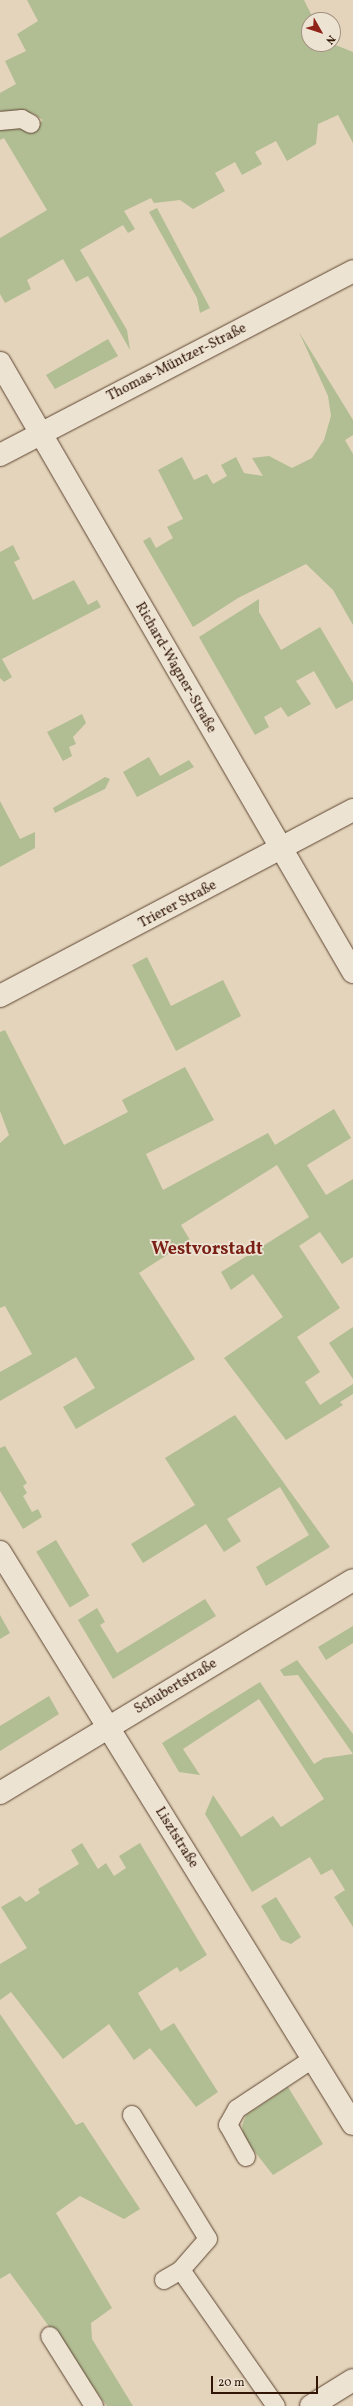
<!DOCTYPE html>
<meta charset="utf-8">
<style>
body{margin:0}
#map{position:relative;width:353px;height:2406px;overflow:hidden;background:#e4d4bb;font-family:Vollkorn,serif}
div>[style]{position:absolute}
.green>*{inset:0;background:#b1bd93;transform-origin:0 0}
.roads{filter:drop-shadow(0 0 1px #5e4532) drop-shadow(0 0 1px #5e4532)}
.service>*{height:18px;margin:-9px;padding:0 9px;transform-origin:9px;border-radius:9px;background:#ede3d3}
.minor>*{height:22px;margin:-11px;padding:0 11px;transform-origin:11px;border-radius:11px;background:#ede3d3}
.tertiary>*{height:22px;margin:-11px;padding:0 11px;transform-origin:11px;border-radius:11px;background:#ede3d3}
span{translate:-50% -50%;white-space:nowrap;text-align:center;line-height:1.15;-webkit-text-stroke:3.5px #ede3d3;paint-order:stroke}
.street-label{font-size:14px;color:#311505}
.district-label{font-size:18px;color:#7a1f14;font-weight:700}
.north{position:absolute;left:301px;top:12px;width:40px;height:40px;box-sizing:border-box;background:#ede3d3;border:1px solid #a29181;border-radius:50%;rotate:129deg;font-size:11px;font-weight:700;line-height:16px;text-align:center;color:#311505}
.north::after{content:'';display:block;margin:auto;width:14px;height:18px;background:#8f2418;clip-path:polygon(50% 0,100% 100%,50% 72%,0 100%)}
.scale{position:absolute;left:211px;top:2376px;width:107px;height:18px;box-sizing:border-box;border:2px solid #311505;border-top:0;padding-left:5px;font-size:12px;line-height:14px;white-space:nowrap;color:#311505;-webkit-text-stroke:3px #ede3d3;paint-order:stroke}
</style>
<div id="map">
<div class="green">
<div style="clip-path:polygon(27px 0,304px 0,314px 20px,309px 20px,309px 44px,333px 44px,353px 52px,353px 143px,338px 115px,318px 124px,316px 144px,287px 161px,276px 141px,255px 152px,262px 164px,242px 175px,235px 162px,215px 173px,225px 191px,193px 209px,180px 200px,154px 203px,151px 198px,124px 211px,135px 229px,128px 233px,123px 225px,80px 250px,127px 330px,130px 350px,88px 276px,76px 282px,63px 259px,27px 280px,31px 289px,5px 303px,0 294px,0 238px,47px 210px,4px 138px,0 140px,0 130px,20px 127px,29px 132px,43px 120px,32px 113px,0 111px,0 93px,16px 84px,5px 61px,26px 51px,17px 34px,38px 21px)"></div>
<div style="clip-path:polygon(157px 208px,210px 308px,200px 313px,197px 298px,149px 212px)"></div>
<div style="clip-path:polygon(299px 332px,353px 420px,353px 435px,345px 440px,353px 454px,353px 625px,333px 590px,306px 564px,238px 598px,193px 627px,143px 541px,150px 537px,156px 548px,173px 538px,167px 527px,183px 519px,158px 470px,182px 457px,194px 480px,207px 474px,213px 484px,227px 476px,221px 465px,236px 457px,244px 473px,263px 476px,252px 458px,269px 456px,292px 468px,312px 458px,324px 440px,331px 416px,328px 396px)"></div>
<div style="clip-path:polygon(108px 339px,118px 356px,55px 389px,46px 375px)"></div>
<div style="clip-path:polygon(13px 545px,20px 559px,14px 562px,33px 600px,74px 580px,88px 605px,97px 600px,101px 607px,2px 659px,12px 677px,4px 682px,0 678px,0 552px)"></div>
<div style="clip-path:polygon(259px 599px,259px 612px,281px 650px,320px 627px,353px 683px,353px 700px,336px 709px,314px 671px,296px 681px,311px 704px,288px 717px,281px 707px,264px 717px,269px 727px,255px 735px,199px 637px)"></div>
<div style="clip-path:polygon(82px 714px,86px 723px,73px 737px,76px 744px,69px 747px,72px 756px,63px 761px,47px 732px)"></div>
<div style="clip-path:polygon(149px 757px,160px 776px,189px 760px,194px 767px,137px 797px,123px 772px)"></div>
<div style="clip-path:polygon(105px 777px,110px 779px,105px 789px,55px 813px,53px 808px)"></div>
<div style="clip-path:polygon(0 801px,20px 839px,35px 832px,35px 848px,0 867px)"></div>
<div style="clip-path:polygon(147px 957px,171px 1006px,223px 980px,241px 1016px,176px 1051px,132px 965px)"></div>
<div style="clip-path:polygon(5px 1030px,64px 1145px,128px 1112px,122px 1100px,185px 1067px,214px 1120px,146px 1154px,163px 1190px,268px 1133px,275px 1145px,334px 1109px,351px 1138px,307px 1165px,326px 1195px,353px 1179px,353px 1257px,342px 1264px,320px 1232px,299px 1246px,340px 1308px,297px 1337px,320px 1372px,305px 1382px,320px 1405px,353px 1384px,353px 1394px,340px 1402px,343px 1405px,286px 1440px,224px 1358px,283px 1317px,253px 1274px,231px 1290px,221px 1272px,309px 1217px,277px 1165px,181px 1225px,190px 1240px,139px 1273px,195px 1359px,76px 1429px,63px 1407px,95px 1388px,76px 1357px,0 1401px,0 1372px,32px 1354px,5px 1306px,0 1308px,0 1143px,9px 1135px,0 1111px,0 1032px)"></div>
<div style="clip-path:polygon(353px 1327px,353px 1379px,329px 1343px)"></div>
<div style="clip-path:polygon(235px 1415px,330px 1547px,266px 1586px,256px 1567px,309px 1535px,280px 1487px,227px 1519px,241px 1541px,224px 1552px,206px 1524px,143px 1563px,131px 1544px,195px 1505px,165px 1458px)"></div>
<div style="clip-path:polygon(5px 1446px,27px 1483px,23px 1486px,27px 1493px,23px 1496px,32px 1512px,38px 1509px,42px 1517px,23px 1529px,0 1491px,0 1448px)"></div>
<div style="left:56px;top:1540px;width:65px;height:23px;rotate:59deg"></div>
<div style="clip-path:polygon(205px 1599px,216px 1616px,113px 1679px,78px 1620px,97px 1608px,105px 1622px,100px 1625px,117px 1653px)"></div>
<div style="clip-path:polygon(0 1615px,10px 1633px,0 1639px)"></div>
<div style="clip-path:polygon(353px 1626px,353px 1643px,326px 1660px,318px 1647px)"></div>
<div style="clip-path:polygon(297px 1660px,353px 1734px,353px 1927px,334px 1897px,345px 1890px,332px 1869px,321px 1875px,310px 1857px,252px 1892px,205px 1814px,213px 1795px,241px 1837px,273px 1816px,281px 1827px,324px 1799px,259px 1699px,183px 1749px,200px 1775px,179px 1772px,162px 1743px,260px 1682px,314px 1764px,324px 1758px,353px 1754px,298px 1675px,284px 1676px,280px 1670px)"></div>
<div style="clip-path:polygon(49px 1696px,59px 1714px,0 1751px,0 1726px)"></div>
<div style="clip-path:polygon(82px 1843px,98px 1869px,106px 1863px,114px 1876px,126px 1868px,119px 1856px,140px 1843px,207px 1955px,180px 1972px,177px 1967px,138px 1993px,161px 2031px,174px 2023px,218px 2092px,196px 2107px,150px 2048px,134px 2060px,109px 2024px,63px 2059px,11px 1992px,0 2000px,0 1964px,27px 1948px,1px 1907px,20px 1896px,26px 1902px,40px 1893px,38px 1889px,79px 1864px,71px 1850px)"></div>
<div style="clip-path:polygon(276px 1897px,301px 1937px,291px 1944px,281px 1940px,261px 1906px)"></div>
<div style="clip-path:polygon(0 2014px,76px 2125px,83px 2122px,140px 2209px,124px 2219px,80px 2196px,56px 2213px,112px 2308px,91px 2323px,92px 2339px,133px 2406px,107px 2406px,10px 2273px,0 2279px)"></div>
<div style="clip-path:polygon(288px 2087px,323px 2144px,273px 2175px,244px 2138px,242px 2126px,246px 2115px)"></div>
</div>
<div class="roads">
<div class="service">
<div style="left:0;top:121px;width:22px;rotate:-5deg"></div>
<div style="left:22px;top:119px;width:10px;rotate:29deg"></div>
<div style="left:132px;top:2115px;width:145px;rotate:58.5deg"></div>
<div style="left:208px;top:2239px;width:41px;rotate:131.1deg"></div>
<div style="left:246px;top:2157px;width:37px;rotate:-119deg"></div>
<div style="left:228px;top:2125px;width:18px;rotate:-61deg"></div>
<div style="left:237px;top:2109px;width:92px;rotate:-33.5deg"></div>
<div style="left:164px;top:2280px;width:20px;rotate:-30deg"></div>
<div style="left:181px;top:2270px;width:166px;rotate:55.1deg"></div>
<div style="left:50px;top:2336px;width:83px;rotate:57.8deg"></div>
</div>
<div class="minor">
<div style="left:0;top:363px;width:704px;rotate:59.9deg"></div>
<div style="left:0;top:455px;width:398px;rotate:-27.5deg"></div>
<div style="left:0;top:1552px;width:672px;rotate:58.32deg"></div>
<div style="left:0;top:1793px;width:412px;rotate:-31.1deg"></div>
<div style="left:311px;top:2406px;width:49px;rotate:-31.8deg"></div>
</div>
<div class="tertiary">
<div style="left:0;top:996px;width:399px;rotate:-27.8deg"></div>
</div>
</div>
<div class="street-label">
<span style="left:177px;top:363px;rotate:-27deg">Thomas-Müntzer-Straße</span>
<span style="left:175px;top:668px;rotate:60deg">Richard-Wagner-Straße</span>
<span style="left:178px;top:905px;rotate:-28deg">Trierer Straße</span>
<span style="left:176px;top:1687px;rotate:-31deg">Schubertstraße</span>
<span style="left:176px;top:1838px;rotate:58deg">Lisztstraße</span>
</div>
<div class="district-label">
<span style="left:207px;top:1250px">Westvorstadt</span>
</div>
<div class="north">N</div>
<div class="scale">20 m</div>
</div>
